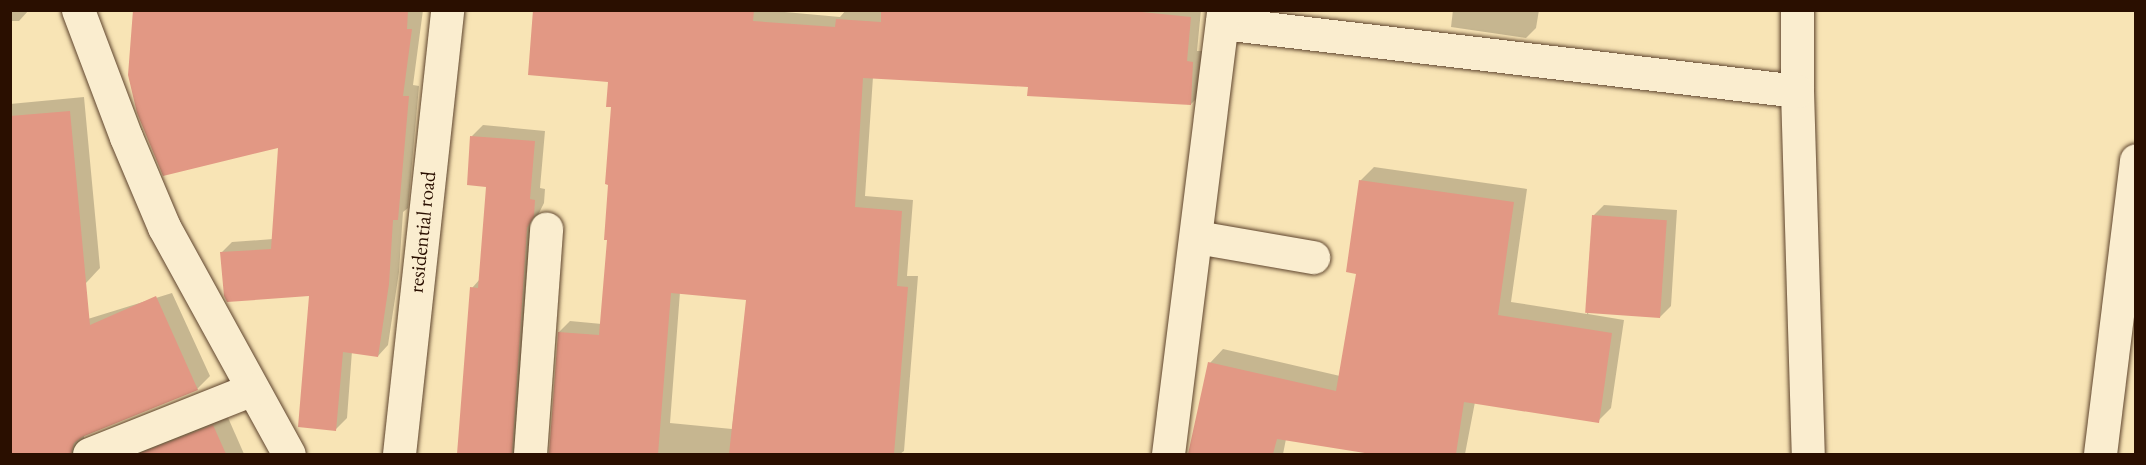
<!DOCTYPE html>
<style>
body{margin:0}
#map{position:relative;width:2146px;height:465px;overflow:hidden;background:#f8e4b5;font-family:"EB Garamond",serif}
div>[style]{position:absolute}
.shadow>*{inset:0;background:#0003}
.building>*{inset:0;background:#e29884;transform-origin:0 0}
.roads{filter:drop-shadow(0 0 2px #5e442d) drop-shadow(0 0 2px #5e442d)}
.street>*{height:33px;margin:-16.5px;padding:0 16.5px;transform-origin:16.5px;border-radius:16.5px;background:#faedcf}
span{translate:-50% -50%;white-space:nowrap;text-align:center;line-height:1.15;-webkit-text-stroke:5px #faedcf;paint-order:stroke}
.street-label{font-size:21px;color:#2a0f00}
.frame{position:absolute;inset:0;border:12px solid #2a0f00;pointer-events:none}
</style>
<div id="map">
<div class="shadow">
<div style="clip-path:polygon(10px 10px,29px 10px,19px 21px,10px 21px)"></div>
<div style="clip-path:polygon(134px 10px,423px 10px,413px 85px,419px 86px,408px 208px,403px 212px,399px 272px,388px 345px,378px 356px,352px 351px,347px 418px,336px 429px,311px 295px,221px 253px,232px 242px,273px 239px,280px 146px)"></div>
<div style="clip-path:polygon(evenodd,535px 10px,763px 10px,840px 17px,846px 10px,1201px 10px,1197px 51px,1204px 51px,1202px 93px,1191px 104px,1030px 85px,873px 77px,865px 196px,913px 200px,907px 276px,918px 276px,904px 451px,900px 454px,788px 452px,788px 454px,550px 454px,559px 332px,570px 321px,602px 324px,609px 239px,613px 106px,609px 81px,535px 10px,680px 292px,747px 298px,732px 429px,670px 423px,680px 292px)"></div>
<div style="clip-path:polygon(1453px 10px,1539px 10px,1536px 28px,1526px 38px,1451px 27px)"></div>
<div style="clip-path:polygon(84px 97px,100px 268px,86px 283px,10px 290px,10px 104px)"></div>
<div style="clip-path:polygon(483px 125px,545px 131px,540px 188px,545px 189px,544px 203px,538px 215px,527px 454px,459px 454px,472px 288px,480px 279px,487px 185px,472px 136px)"></div>
<div style="clip-path:polygon(1374px 167px,1527px 189px,1511px 302px,1587px 314px,1594px 215px,1604px 205px,1677px 210px,1671px 306px,1660px 317px,1589px 312px,1588px 314px,1624px 320px,1611px 408px,1598px 421px,1475px 402px,1465px 454px,1381px 454px,1286px 439px,1283px 454px,1189px 454px,1210px 363px,1223px 349px,1340px 376px,1357px 272px,1360px 181px)"></div>
<div style="clip-path:polygon(172px 293px,210px 376px,197px 389px,84px 434px,84px 448px,89px 454px,60px 454px,10px 343px)"></div>
<div style="clip-path:polygon(226px 413px,244px 454px,122px 454px)"></div>
</div>
<div class="building">
<div style="clip-path:polygon(133px 10px,408px 10px,407px 29px,412px 29px,403px 96px,409px 96px,398px 220px,393px 220px,389px 284px,378px 357px,343px 352px,336px 431px,298px 427px,309px 296px,227px 302px,224px 296px,220px 252px,271px 249px,278px 148px,163px 176px,137px 113px,128px 75px)"></div>
<div style="clip-path:polygon(533px 10px,754px 10px,753px 21px,835px 27px,836px 19px,881px 22px,881px 10px,1122px 10px,1191px 17px,1187px 61px,1193px 62px,1191px 105px,1027px 96px,1028px 87px,863px 78px,855px 207px,902px 211px,897px 286px,908px 287px,894px 454px,729px 454px,746px 300px,671px 293px,658px 454px,549px 454px,558px 332px,599px 335px,607px 240px,604px 240px,608px 185px,605px 184px,611px 107px,606px 107px,608px 82px,528px 75px)"></div>
<div style="clip-path:polygon(70px 111px,90px 325px,156px 296px,198px 390px,82px 437px,74px 443px,71px 454px,10px 454px,10px 116px)"></div>
<div style="clip-path:polygon(470px 136px,535px 141px,530px 199px,535px 200px,534px 216px,527px 228px,512px 454px,457px 454px,470px 287px,478px 288px,486px 187px,467px 185px)"></div>
<div style="clip-path:polygon(1359px 180px,1514px 202px,1498px 315px,1612px 333px,1599px 423px,1464px 402px,1456px 454px,1371px 454px,1277px 439px,1273px 454px,1188px 454px,1208px 362px,1336px 391px,1356px 274px,1346px 272px)"></div>
<div style="left:1592px;top:215px;width:75px;height:98px;rotate:4deg"></div>
<div style="clip-path:polygon(213px 425px,226px 454px,138px 454px)"></div>
</div>
<div class="roads">
<div class="street">
<div style="left:78px;top:10px;width:136px;rotate:69.3deg"></div>
<div style="left:126px;top:137px;width:98px;rotate:67.1deg"></div>
<div style="left:164px;top:227px;width:259px;rotate:61.2deg"></div>
<div style="left:1797px;top:10px;width:81px;rotate:90deg"></div>
<div style="left:1797px;top:91px;width:363px;rotate:88.3deg"></div>
<div style="left:1222px;top:23px;width:579px;rotate:6.74deg"></div>
<div style="left:1197px;top:237px;width:118px;rotate:9.8deg"></div>
<div style="left:89px;top:454px;width:175px;rotate:-21.7deg"></div>
<div style="left:399px;top:454px;width:447px;rotate:-83.8deg"></div>
<div style="left:530px;top:454px;width:226px;rotate:-85.9deg"></div>
<div style="left:1168px;top:454px;width:447px;rotate:-82.9deg"></div>
<div style="left:2100px;top:454px;width:296px;rotate:-83deg"></div>
</div>
</div>
<div class="street-label">
<span style="left:422px;top:232px;rotate:-84deg">residential road</span>
</div>
<div class="frame"></div>
</div>
